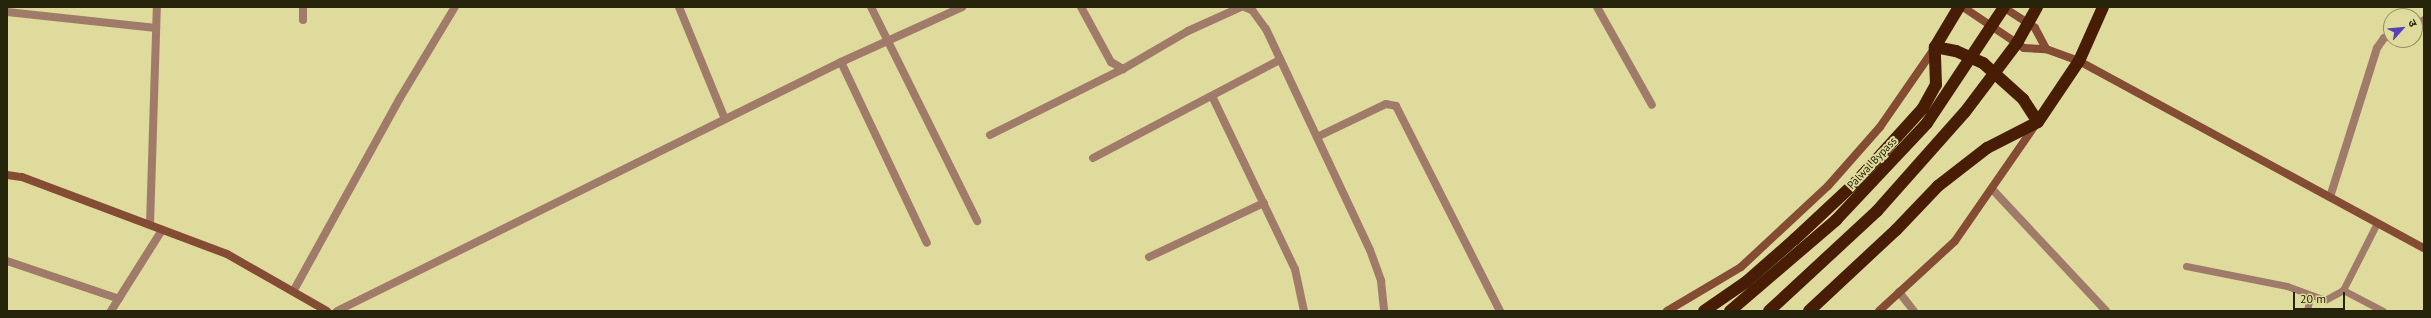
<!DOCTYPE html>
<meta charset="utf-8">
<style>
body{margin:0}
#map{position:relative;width:2431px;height:318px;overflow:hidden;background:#dedb9d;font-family:"PT Sans","Noto Sans Devanagari",sans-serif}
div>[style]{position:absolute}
.lane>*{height:7px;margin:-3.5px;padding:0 3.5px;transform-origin:3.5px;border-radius:3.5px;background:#a17b69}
.street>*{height:8px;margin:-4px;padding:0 4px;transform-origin:4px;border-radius:4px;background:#a17b69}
.secondary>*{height:8px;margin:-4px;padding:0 4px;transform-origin:4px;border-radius:4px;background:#844d33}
.highway>*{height:12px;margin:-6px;padding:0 6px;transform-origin:6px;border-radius:6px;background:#481d06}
.highway-bridge>*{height:12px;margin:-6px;padding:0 6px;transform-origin:6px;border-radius:6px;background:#481d06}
span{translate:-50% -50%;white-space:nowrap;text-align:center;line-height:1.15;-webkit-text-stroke:4px #dedb9d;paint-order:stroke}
.street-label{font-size:11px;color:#25230a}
.frame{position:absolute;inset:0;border:8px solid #25230a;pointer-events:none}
.north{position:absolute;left:2383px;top:8px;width:40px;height:40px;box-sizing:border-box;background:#dedb9d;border:1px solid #949162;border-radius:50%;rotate:63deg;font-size:11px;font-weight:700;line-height:16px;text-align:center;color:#25230a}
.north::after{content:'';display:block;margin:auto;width:14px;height:18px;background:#5741b9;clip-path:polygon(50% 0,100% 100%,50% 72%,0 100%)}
.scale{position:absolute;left:2293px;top:292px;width:52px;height:18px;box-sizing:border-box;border:2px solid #25230a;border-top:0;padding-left:5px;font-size:12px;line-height:14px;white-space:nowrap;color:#25230a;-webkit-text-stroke:3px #dedb9d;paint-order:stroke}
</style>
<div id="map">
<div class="lane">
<div style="left:2186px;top:266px;width:103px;rotate:11.2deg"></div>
<div style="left:2287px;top:286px;width:40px;rotate:20.2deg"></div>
<div style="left:2325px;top:300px;width:21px;rotate:-29deg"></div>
<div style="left:2343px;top:290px;width:75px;rotate:-63.1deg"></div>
<div style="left:2343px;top:290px;width:45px;rotate:27.7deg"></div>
<div style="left:2307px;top:311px;width:16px;rotate:-79deg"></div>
</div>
<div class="street">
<div style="left:679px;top:7px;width:121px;rotate:67.7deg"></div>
<div style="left:871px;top:7px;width:239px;rotate:63.6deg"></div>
<div style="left:1081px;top:7px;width:63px;rotate:61.4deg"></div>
<div style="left:1111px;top:62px;width:14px;rotate:30deg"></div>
<div style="left:1123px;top:69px;width:75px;rotate:-30.3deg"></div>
<div style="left:1188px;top:31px;width:58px;rotate:-24.4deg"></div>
<div style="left:1244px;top:7px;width:9px;rotate:21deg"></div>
<div style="left:1252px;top:10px;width:24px;rotate:54deg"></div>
<div style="left:1266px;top:29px;width:244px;rotate:64.8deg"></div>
<div style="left:1370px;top:250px;width:33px;rotate:70deg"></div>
<div style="left:1381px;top:281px;width:30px;rotate:84deg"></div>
<div style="left:1597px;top:7px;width:112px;rotate:60.7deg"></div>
<div style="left:7px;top:12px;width:150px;rotate:6.1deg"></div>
<div style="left:303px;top:20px;width:13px;rotate:-90deg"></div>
<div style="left:2415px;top:31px;width:14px;rotate:-51deg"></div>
<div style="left:841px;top:62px;width:200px;rotate:64.6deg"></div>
<div style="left:1212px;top:96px;width:192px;rotate:64.4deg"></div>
<div style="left:1295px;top:269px;width:43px;rotate:77.9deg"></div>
<div style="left:990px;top:135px;width:148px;rotate:-26.4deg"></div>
<div style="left:1317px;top:137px;width:76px;rotate:-25.6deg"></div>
<div style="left:1386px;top:104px;width:10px;rotate:11deg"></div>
<div style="left:1396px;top:106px;width:230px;rotate:63.1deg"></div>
<div style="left:1093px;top:158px;width:211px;rotate:-27.7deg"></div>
<div style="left:1992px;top:189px;width:167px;rotate:46.9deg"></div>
<div style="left:2330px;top:197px;width:156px;rotate:-72.5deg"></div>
<div style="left:2377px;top:48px;width:12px;rotate:-55deg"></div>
<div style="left:2384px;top:38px;width:8px;rotate:-23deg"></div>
<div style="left:150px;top:225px;width:218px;rotate:-88.2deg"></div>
<div style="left:1149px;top:257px;width:127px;rotate:-25.2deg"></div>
<div style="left:7px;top:261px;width:118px;rotate:18.7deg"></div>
<div style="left:294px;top:290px;width:219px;rotate:-61.1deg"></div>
<div style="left:400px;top:98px;width:106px;rotate:-58.9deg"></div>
<div style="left:1899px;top:292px;width:24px;rotate:52deg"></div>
<div style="left:111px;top:311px;width:96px;rotate:-57.8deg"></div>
<div style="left:337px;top:311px;width:562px;rotate:-26.29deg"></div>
<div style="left:841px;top:62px;width:133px;rotate:-24.4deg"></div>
</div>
<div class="secondary">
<div style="left:1963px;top:7px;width:73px;rotate:33.9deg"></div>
<div style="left:2024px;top:48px;width:22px;rotate:3deg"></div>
<div style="left:2046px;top:49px;width:35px;rotate:20deg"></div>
<div style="left:2079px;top:61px;width:392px;rotate:28.5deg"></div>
<div style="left:2003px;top:7px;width:38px;rotate:33deg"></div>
<div style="left:2035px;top:28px;width:24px;rotate:62deg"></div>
<div style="left:7px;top:175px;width:15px;rotate:8deg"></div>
<div style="left:22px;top:177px;width:219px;rotate:20.6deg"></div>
<div style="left:227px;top:254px;width:115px;rotate:29.7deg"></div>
<div style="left:1667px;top:311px;width:86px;rotate:-30.7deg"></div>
<div style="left:1741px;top:267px;width:119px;rotate:-43deg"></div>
<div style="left:1828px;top:186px;width:79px;rotate:-48.6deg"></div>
<div style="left:1880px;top:127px;width:95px;rotate:-55.3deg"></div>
<div style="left:1879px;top:311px;width:103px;rotate:-42.6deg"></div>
<div style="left:1955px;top:241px;width:142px;rotate:-55.3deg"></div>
</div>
<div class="highway">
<div style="left:1935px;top:47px;width:21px;rotate:11deg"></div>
<div style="left:1956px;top:51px;width:30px;rotate:24deg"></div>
<div style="left:1983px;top:63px;width:54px;rotate:42deg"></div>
<div style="left:2023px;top:99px;width:27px;rotate:57deg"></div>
<div style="left:1704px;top:311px;width:51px;rotate:-34.6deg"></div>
<div style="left:1746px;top:282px;width:65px;rotate:-41.3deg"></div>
<div style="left:1795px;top:239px;width:83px;rotate:-43.1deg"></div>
<div style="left:1856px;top:182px;width:100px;rotate:-47.8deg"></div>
<div style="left:1923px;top:108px;width:26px;rotate:-61deg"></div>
<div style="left:1936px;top:85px;width:38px;rotate:-92deg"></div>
<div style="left:1935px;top:47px;width:47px;rotate:-59deg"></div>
<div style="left:1809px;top:311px;width:119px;rotate:-43deg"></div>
<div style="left:1896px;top:230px;width:61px;rotate:-46.3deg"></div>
<div style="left:1938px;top:186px;width:62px;rotate:-37.8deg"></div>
<div style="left:1987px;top:148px;width:57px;rotate:-27deg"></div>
<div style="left:2038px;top:122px;width:73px;rotate:-56.1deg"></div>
<div style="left:2079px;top:61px;width:59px;rotate:-66deg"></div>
</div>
<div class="highway-bridge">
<div style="left:1730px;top:311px;width:140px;rotate:-40.6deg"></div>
<div style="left:1836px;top:220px;width:133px;rotate:-46.8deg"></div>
<div style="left:1927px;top:123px;width:139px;rotate:-56.4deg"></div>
<div style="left:1769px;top:311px;width:147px;rotate:-42.8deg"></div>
<div style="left:1877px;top:211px;width:132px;rotate:-48.4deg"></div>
<div style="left:1965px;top:112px;width:86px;rotate:-53deg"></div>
<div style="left:2017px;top:43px;width:41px;rotate:-60.9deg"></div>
</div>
<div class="street-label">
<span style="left:1872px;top:163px;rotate:-47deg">Palwal Bypass</span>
</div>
<div class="frame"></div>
<div class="north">उ</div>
<div class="scale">20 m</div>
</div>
